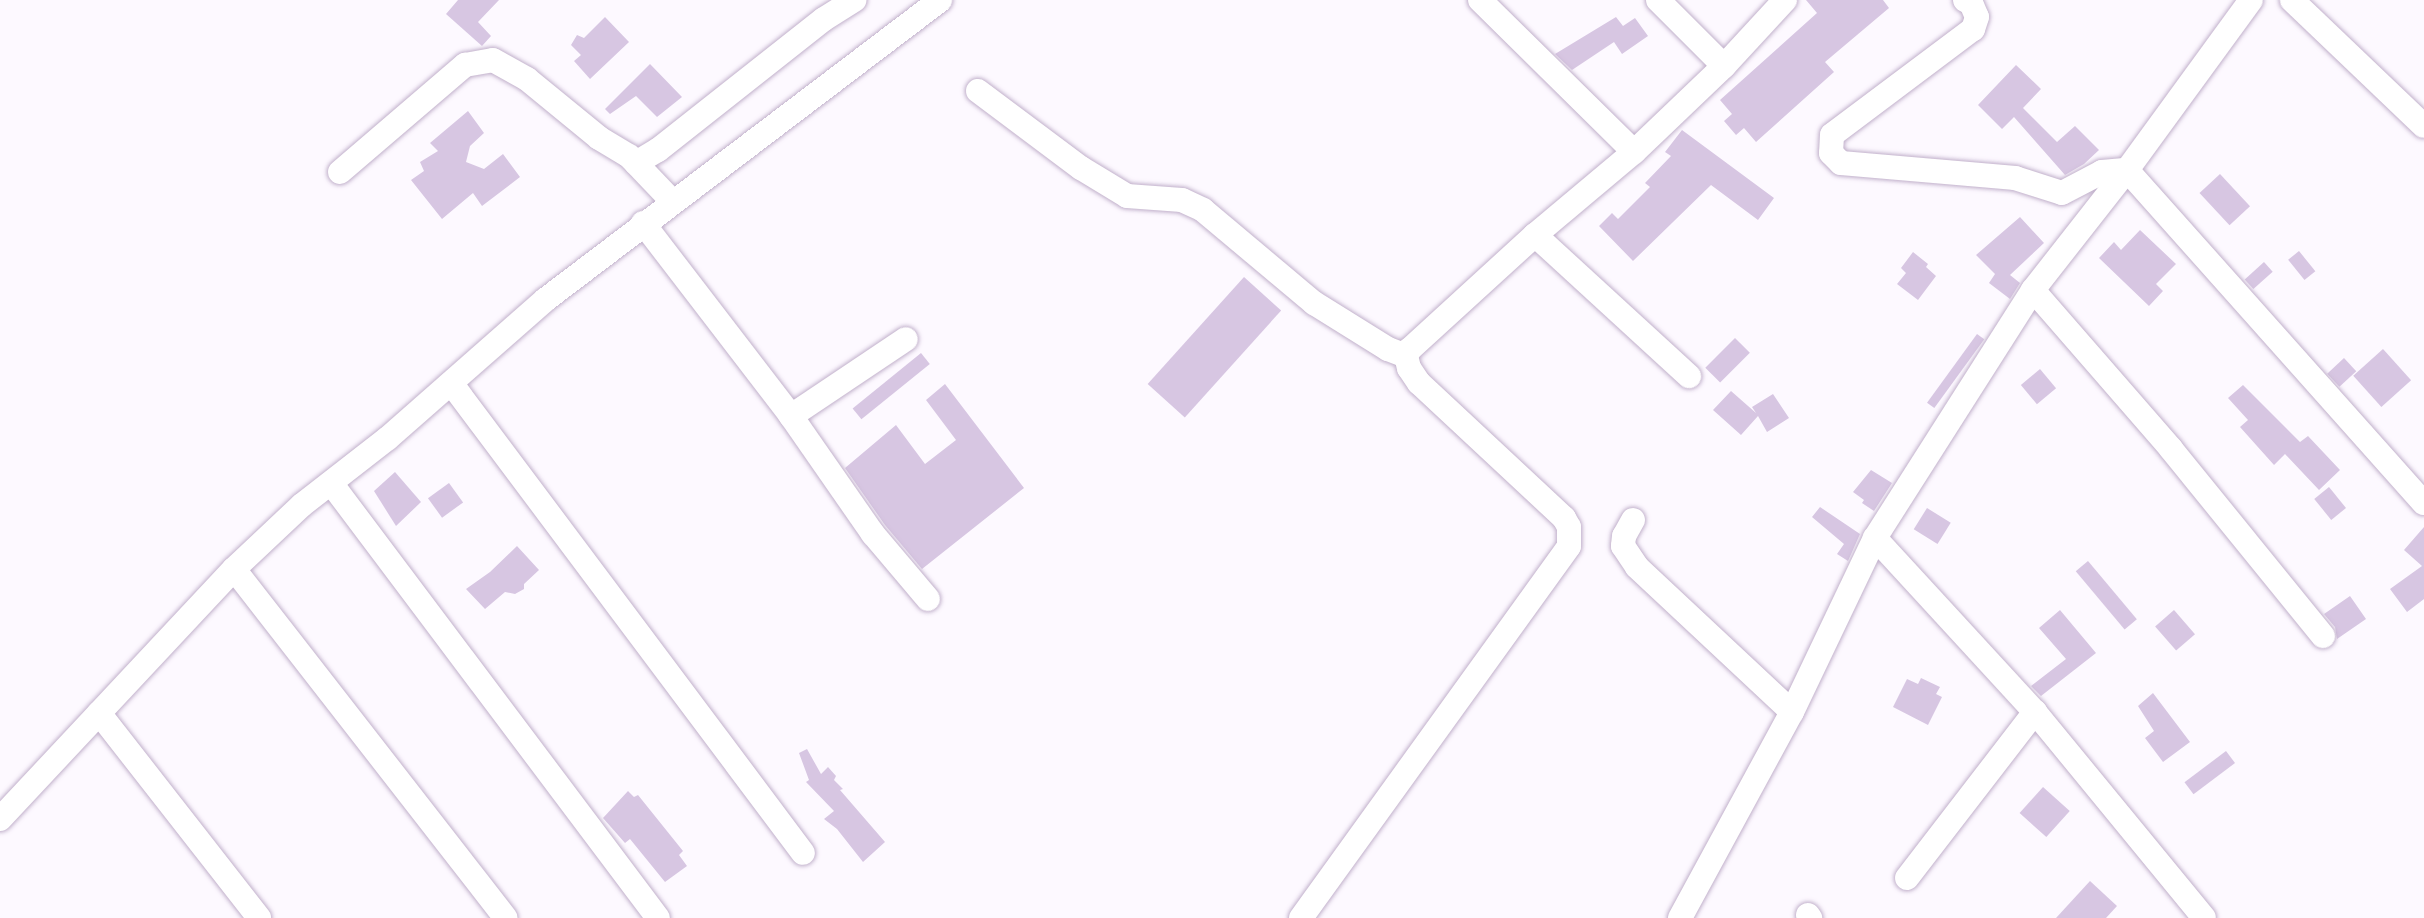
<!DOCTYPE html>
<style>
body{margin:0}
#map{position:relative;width:2424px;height:918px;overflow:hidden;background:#fdf9ff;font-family:"Crimson Pro",serif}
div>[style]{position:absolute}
.building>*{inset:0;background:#d7c6e2;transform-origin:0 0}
.roads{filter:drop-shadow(0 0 2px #c1b0cb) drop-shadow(0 0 2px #c1b0cb)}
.minor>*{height:24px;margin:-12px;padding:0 12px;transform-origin:12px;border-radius:12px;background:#fff}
span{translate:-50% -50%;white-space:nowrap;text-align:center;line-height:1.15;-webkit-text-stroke:7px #fff;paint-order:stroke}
</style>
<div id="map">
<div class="building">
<div style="clip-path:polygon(458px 0,499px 0,478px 22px,491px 36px,482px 46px,446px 14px)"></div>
<div style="clip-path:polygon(1806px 0,1883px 0,1889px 8px,1825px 62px,1834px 72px,1756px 142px,1744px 128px,1736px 135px,1724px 121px,1732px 114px,1720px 100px,1817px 13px)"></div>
<div style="clip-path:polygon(605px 17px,629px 42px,590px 79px,574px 61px,581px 55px,571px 45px,577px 35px,584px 38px)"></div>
<div style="clip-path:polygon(1616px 17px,1623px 26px,1635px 18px,1648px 36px,1622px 54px,1614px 42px,1572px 70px,1555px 54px)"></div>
<div style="clip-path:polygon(650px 64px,682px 97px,657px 117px,636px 96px,610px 114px,605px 109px)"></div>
<div style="clip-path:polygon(2016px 65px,2041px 89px,2023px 108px,2057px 142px,2075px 126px,2099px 150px,2084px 164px,2065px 175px,2014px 117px,2002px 129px,1978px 105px)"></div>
<div style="clip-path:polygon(468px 111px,484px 133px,470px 146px,466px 162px,484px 169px,503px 154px,520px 177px,482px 206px,473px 193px,442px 219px,411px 180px,424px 171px,420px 162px,438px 151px,430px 143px)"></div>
<div style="clip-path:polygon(1682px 130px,1774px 198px,1758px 220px,1711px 185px,1633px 261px,1599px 226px,1612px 213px,1618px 219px,1650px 187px,1645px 183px,1671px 156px,1665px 152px)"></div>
<div style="left:2220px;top:174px;width:44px;height:28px;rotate:47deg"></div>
<div style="clip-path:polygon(2020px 217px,2044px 243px,2010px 275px,2020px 283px,2010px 299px,1989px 283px,1995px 274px,1976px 255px)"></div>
<div style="clip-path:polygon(2140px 230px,2176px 264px,2156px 284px,2163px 291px,2149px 306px,2099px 258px,2114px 242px,2121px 250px)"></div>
<div style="left:2299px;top:251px;width:26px;height:14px;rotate:51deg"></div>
<div style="clip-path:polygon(1913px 252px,1928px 264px,1926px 267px,1936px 276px,1918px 300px,1897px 284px,1906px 273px,1901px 268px)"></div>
<div style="left:2264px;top:262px;width:13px;height:26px;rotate:48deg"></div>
<div style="left:1244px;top:277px;width:50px;height:144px;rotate:42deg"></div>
<div style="left:1977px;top:334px;width:9px;height:85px;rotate:36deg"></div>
<div style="left:1735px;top:338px;width:21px;height:42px;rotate:45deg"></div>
<div style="left:2383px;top:349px;width:42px;height:40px;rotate:48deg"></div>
<div style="left:921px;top:353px;width:14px;height:88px;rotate:51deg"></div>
<div style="left:2344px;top:358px;width:18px;height:23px;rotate:47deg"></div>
<div style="left:2040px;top:369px;width:25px;height:25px;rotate:50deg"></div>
<div style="clip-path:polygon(945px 384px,1024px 488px,922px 569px,885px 525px,845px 468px,896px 425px,925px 464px,956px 440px,926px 400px)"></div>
<div style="clip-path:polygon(2243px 385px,2300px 442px,2308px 436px,2340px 470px,2319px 490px,2285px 454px,2274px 465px,2240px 427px,2248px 420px,2228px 398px)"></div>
<div style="clip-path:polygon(1731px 391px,1756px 413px,1752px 407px,1773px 394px,1789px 418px,1767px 432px,1758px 416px,1741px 435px,1713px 410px)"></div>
<div style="clip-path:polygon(1871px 470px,1892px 483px,1874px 511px,1862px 503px,1864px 500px,1853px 492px)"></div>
<div style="clip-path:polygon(395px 472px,421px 502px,396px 526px,374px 491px)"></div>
<div style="left:449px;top:483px;width:24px;height:26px;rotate:54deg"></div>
<div style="left:2329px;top:487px;width:27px;height:19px;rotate:51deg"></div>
<div style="clip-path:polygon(1820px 507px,1860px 534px,1848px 561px,1837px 554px,1844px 544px,1812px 517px)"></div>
<div style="left:1927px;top:508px;width:28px;height:25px;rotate:32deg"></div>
<div style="clip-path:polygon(2424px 527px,2424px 599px,2407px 612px,2390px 589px,2422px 566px,2404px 550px)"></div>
<div style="clip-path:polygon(517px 546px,539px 570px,524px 584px,524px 589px,515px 594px,505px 592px,485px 609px,466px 589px,490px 572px)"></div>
<div style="left:2088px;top:561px;width:76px;height:16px;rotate:50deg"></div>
<div style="clip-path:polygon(2350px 596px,2366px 619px,2337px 639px,2335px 627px,2324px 614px)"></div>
<div style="clip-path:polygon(2060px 610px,2096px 653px,2041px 696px,2031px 686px,2066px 659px,2039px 628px)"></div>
<div style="left:2174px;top:610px;width:32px;height:25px;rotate:49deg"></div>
<div style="clip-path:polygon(1921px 678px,1940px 687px,1936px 694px,1942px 697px,1928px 725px,1893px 707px,1907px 679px,1918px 684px)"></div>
<div style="clip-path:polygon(2153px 693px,2190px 742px,2163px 762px,2145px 738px,2154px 731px,2138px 706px)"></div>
<div style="clip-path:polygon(807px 749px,821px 774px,828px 767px,836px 776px,834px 780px,843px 789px,840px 790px,885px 842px,863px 862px,837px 829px,824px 819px,834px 811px,806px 782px,809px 780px,799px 753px)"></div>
<div style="left:2226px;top:751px;width:15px;height:52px;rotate:53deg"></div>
<div style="left:2043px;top:787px;width:36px;height:35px;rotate:42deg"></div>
<div style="clip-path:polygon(628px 791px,634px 797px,638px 795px,683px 851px,679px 855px,687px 866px,665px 882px,630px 839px,625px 843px,603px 818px)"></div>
<div style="clip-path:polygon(2090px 881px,2117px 906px,2106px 918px,2056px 918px)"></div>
</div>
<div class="roads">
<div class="minor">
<div style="left:1480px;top:0;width:216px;rotate:44.6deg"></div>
<div style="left:1658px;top:0;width:93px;rotate:45deg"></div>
<div style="left:1965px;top:0;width:7px;rotate:27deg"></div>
<div style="left:1971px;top:3px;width:15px;rotate:67deg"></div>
<div style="left:1977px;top:17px;width:13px;rotate:108deg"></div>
<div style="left:1973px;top:29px;width:176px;rotate:143.1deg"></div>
<div style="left:1832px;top:135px;width:18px;rotate:93deg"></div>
<div style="left:1831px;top:153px;width:14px;rotate:45deg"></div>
<div style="left:1841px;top:163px;width:175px;rotate:4.9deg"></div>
<div style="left:2015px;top:178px;width:49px;rotate:17.7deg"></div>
<div style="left:2062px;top:193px;width:45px;rotate:-27.7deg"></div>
<div style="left:2102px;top:172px;width:25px;rotate:-5deg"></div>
<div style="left:2127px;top:170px;width:446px;rotate:48.3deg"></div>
<div style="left:2292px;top:0;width:182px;rotate:43.7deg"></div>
<div style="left:978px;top:91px;width:129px;rotate:36.8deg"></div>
<div style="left:1081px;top:168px;width:54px;rotate:31.3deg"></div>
<div style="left:1127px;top:196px;width:55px;rotate:4.2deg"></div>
<div style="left:1182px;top:200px;width:23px;rotate:25deg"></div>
<div style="left:1203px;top:210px;width:145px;rotate:40deg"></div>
<div style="left:1314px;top:303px;width:87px;rotate:31.9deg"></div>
<div style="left:1388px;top:349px;width:19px;rotate:21deg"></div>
<div style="left:636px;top:163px;width:26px;rotate:-31deg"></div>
<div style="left:658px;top:150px;width:211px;rotate:-38.3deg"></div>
<div style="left:824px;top:19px;width:36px;rotate:-32deg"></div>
<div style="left:340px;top:172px;width:165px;rotate:-40.6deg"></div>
<div style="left:465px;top:65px;width:28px;rotate:-10deg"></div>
<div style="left:493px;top:60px;width:39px;rotate:29deg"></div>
<div style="left:527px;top:79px;width:93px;rotate:39.3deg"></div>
<div style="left:599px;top:138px;width:35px;rotate:31deg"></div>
<div style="left:629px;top:156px;width:62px;rotate:46.3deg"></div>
<div style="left:643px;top:223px;width:243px;rotate:52.5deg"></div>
<div style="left:791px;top:416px;width:144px;rotate:55.2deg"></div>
<div style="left:873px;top:534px;width:85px;rotate:49.8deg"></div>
<div style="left:1535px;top:235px;width:209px;rotate:42.5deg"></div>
<div style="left:2033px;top:290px;width:211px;rotate:49deg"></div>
<div style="left:2171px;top:449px;width:241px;rotate:50.9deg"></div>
<div style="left:451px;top:383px;width:587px;rotate:53.17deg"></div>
<div style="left:791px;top:416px;width:138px;rotate:-33.8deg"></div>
<div style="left:331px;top:483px;width:544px;rotate:53.07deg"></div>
<div style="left:1633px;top:520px;width:18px;rotate:119deg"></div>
<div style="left:1624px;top:536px;width:10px;rotate:96deg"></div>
<div style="left:1623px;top:546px;width:25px;rotate:56deg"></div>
<div style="left:1637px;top:567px;width:212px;rotate:43.1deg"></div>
<div style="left:1875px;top:538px;width:236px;rotate:47.4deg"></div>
<div style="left:2035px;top:712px;width:266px;rotate:50.6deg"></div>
<div style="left:234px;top:569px;width:442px;rotate:52.1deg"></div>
<div style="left:99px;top:713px;width:260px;rotate:52deg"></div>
<div style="left:0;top:819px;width:342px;rotate:-46.9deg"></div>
<div style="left:234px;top:569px;width:93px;rotate:-43.3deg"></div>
<div style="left:302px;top:505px;width:109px;rotate:-37.9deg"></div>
<div style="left:388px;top:438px;width:209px;rotate:-41.3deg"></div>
<div style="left:545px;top:300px;width:496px;rotate:-37.2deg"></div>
<div style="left:1907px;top:878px;width:210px;rotate:-52.4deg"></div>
<div style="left:1808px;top:915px;width:4px;rotate:56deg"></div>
<div style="left:1301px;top:918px;width:458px;rotate:-54.2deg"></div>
<div style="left:1569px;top:546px;width:19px;rotate:-90deg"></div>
<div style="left:1569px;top:527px;width:10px;rotate:-119deg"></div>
<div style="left:1564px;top:518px;width:198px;rotate:-137deg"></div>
<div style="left:1419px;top:383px;width:18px;rotate:-124deg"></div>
<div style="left:1409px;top:368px;width:12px;rotate:-104deg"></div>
<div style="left:1406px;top:356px;width:7px;rotate:-63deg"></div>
<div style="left:1409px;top:350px;width:171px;rotate:-42.4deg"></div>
<div style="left:1535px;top:235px;width:129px;rotate:-40deg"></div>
<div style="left:1634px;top:152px;width:124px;rotate:-43.7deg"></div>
<div style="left:1724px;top:66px;width:90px;rotate:-47.3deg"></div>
<div style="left:1680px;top:918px;width:234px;rotate:-61.5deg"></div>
<div style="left:1792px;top:712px;width:193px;rotate:-64.5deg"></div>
<div style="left:1875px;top:538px;width:294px;rotate:-57.5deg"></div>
<div style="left:2033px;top:290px;width:152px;rotate:-51.9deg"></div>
<div style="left:2127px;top:170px;width:210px;rotate:-53.9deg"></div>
</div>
</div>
</div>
